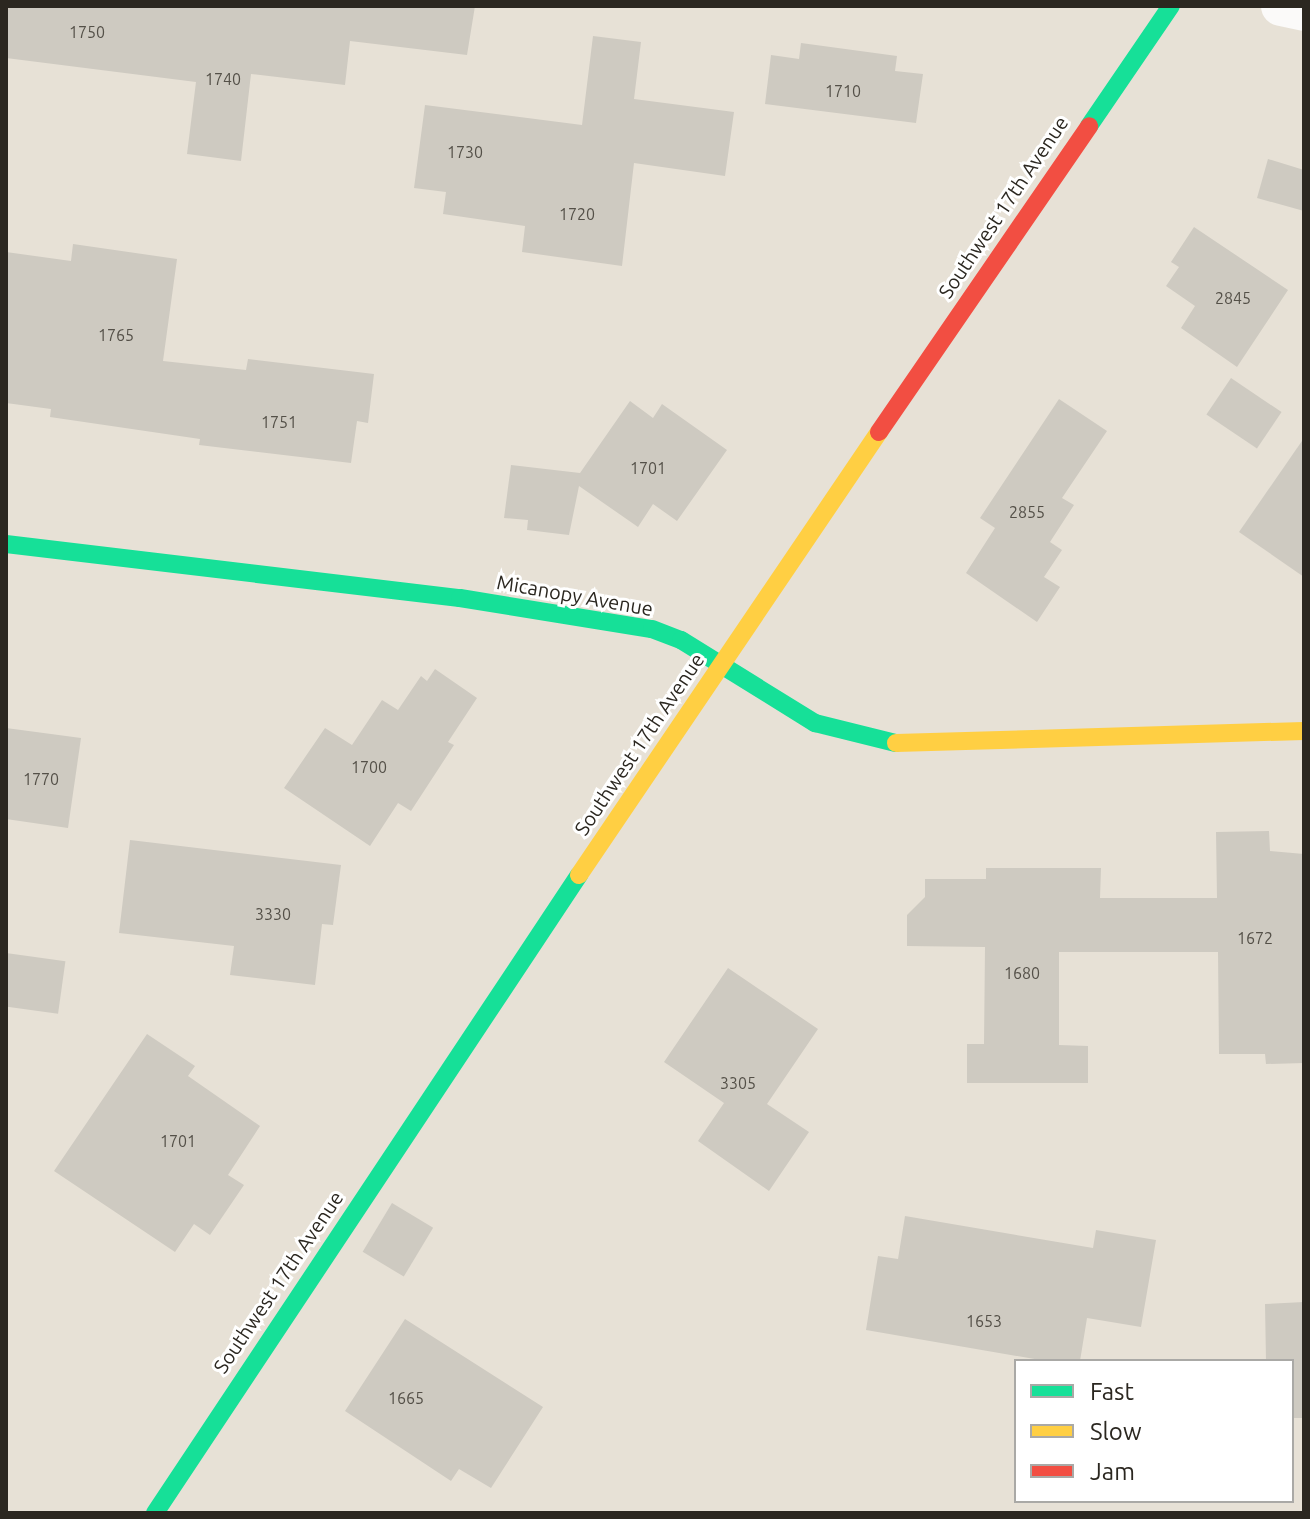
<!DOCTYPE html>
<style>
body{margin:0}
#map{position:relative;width:1310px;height:1519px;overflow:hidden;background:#e7e1d6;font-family:Ubuntu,sans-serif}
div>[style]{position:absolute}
.building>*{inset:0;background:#cecac1;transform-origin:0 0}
.street>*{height:40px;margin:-20px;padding:0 20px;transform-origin:20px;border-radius:20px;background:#fbfaf9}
.fast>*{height:18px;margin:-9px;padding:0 9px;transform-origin:9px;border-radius:9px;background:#16e098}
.slow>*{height:18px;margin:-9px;padding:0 9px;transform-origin:9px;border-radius:9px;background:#ffcf43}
.jam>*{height:18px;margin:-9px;padding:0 9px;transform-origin:9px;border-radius:9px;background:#f24e42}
span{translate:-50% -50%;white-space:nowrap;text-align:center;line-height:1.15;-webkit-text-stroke:6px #fff;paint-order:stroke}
.number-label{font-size:16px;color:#545048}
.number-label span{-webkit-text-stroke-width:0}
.street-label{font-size:20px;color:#2b2720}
.frame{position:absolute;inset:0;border:8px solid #2b2720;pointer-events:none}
.legend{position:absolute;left:1014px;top:1359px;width:280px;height:144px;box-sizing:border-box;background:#fff;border:2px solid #aaa9a6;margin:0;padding:10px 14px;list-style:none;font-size:24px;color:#2b2720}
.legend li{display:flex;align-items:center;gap:16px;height:40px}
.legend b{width:40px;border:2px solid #aaa9a6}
</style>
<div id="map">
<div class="building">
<div style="clip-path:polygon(6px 6px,475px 6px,467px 55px,350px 41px,345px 85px,251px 74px,241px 161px,187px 154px,196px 82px,6px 58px)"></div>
<div style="clip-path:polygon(593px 36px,641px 42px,634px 99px,734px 112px,725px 176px,634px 163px,622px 266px,522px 252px,525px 226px,443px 214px,446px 192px,414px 188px,425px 105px,582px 125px)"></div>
<div style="clip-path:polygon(801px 43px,897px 56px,895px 71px,923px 74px,916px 123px,765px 104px,771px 55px,799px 59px)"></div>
<div style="clip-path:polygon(1268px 159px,1304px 170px,1304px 211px,1257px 198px)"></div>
<div style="clip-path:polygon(1194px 227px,1288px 290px,1237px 367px,1181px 328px,1195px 306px,1166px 286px,1179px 267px,1171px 262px)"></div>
<div style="clip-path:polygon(73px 244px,177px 259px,163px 361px,246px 370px,248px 359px,374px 374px,368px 423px,357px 421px,351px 463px,199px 445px,200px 439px,50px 417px,51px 409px,6px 403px,6px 252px,71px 261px)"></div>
<div style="left:1231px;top:378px;width:61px;height:44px;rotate:34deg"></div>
<div style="clip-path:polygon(1059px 399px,1107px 431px,1062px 498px,1074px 505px,1050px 542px,1062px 550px,1044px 577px,1060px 587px,1037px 622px,966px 573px,995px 528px,980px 518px)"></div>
<div style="clip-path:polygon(630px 401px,653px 418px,662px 404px,727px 450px,677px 521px,653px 504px,638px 527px,579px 486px,569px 535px,527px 530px,528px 520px,504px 518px,511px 465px,580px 473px)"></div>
<div style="clip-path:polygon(1304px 438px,1304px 577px,1239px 532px)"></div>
<div style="clip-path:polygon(435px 669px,477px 698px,448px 742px,454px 745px,411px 811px,398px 803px,370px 846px,284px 788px,325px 728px,352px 745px,382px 700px,398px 710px,421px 676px,427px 681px)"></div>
<div style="clip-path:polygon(6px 728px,81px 738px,68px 828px,6px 819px)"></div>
<div style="clip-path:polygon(1269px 831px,1270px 851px,1304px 854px,1304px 1063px,1266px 1064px,1265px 1054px,1219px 1054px,1218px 952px,1059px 952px,1059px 1045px,1088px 1046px,1088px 1083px,967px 1083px,967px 1044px,984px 1044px,985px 947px,907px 946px,907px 915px,925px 897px,925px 879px,986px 879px,986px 868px,1101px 868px,1100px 898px,1217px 898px,1216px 832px)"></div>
<div style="clip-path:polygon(130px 840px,341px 865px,333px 925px,322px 924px,315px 985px,230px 975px,234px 946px,119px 933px)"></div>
<div style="left:6px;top:953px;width:60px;height:53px;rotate:8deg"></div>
<div style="clip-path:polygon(728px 968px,818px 1029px,767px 1104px,809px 1132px,769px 1191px,698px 1141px,724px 1103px,664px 1062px)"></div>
<div style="clip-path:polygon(147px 1034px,195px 1066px,188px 1076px,260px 1126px,228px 1175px,244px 1185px,210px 1235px,194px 1224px,175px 1252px,54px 1171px)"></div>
<div style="left:392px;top:1203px;width:48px;height:57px;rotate:31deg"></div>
<div style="clip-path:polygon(905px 1216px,1093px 1248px,1096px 1230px,1156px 1240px,1141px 1327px,1087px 1318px,1080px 1361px,1046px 1361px,866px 1330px,878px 1256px,898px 1259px)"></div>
<div style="clip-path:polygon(1304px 1302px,1304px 1418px,1292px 1418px,1292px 1361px,1266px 1361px,1265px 1304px)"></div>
<div style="clip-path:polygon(405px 1319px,543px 1407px,491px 1488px,459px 1469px,451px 1481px,345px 1411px)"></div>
</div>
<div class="street">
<div style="left:1281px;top:6px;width:24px;rotate:12deg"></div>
</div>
<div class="fast">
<div style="left:1089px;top:126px;width:145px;rotate:-55.7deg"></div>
<div style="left:6px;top:544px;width:457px;rotate:6.8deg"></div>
<div style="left:460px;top:598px;width:194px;rotate:9.2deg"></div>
<div style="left:652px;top:629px;width:31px;rotate:21deg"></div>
<div style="left:681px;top:640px;width:158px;rotate:31.8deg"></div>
<div style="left:815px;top:723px;width:83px;rotate:13.9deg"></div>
<div style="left:155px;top:1513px;width:766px;rotate:-56.39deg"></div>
</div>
<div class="slow">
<div style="left:896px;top:743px;width:408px;rotate:-1.7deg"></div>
<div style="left:579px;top:875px;width:535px;rotate:-55.89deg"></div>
</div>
<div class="jam">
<div style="left:879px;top:432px;width:371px;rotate:-55.5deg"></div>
</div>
<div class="number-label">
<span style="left:87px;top:32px">1750</span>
<span style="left:223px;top:79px">1740</span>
<span style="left:843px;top:91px">1710</span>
<span style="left:465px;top:152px">1730</span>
<span style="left:577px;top:214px">1720</span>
<span style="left:1233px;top:298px">2845</span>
<span style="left:116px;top:335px">1765</span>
<span style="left:279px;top:422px">1751</span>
<span style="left:648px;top:468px">1701</span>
<span style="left:1027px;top:512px">2855</span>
<span style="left:369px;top:767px">1700</span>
<span style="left:41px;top:779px">1770</span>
<span style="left:273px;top:914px">3330</span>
<span style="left:1255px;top:938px">1672</span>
<span style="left:1022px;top:973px">1680</span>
<span style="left:738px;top:1083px">3305</span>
<span style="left:178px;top:1141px">1701</span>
<span style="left:984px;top:1321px">1653</span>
<span style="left:406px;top:1398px">1665</span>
</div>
<div class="street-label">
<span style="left:1003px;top:207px;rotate:-56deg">Southwest 17th Avenue</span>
<span style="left:575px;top:595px;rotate:10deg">Micanopy Avenue</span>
<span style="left:639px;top:744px;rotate:-56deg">Southwest 17th Avenue</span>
<span style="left:278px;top:1282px;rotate:-56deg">Southwest 17th Avenue</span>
</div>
<div class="frame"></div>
<ul class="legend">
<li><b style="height:10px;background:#16e098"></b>Fast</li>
<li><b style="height:10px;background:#ffcf43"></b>Slow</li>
<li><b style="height:10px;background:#f24e42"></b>Jam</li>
</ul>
</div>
